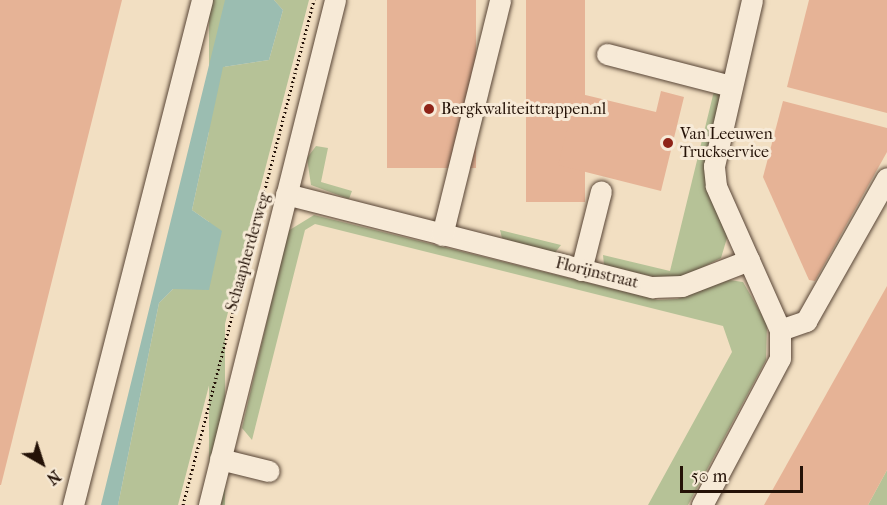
<!DOCTYPE html>
<style>
body{margin:0}
#map{position:relative;width:887px;height:505px;overflow:hidden;background:#f2dfc2;font-family:"IM FELL French Canon",serif}
div>[style]{position:absolute}
.green>*{inset:0;background:#b6c297;transform-origin:0 0}
.water>*{inset:0;background:#9bbdb1}
.building>*{inset:0;background:#e6b396;transform-origin:0 0}
.path>*{height:3px;margin-top:-1.5px;transform-origin:0;background:repeating-linear-gradient(90deg,#241207 0 1.5px,transparent 0 4.5px)}
.roads{filter:drop-shadow(0 0 2px #584536) drop-shadow(0 0 2px #584536)}
.minor>*{height:21px;margin:-10.5px;padding:0 10.5px;transform-origin:10.5px;border-radius:10.5px;background:#f7ead7}
.dots>*{width:16px;height:16px;translate:-50% -50%;box-sizing:border-box;border:3px solid #f7ead7;border-radius:50%}
span{translate:-50% -50%;white-space:nowrap;text-align:center;line-height:1.15;-webkit-text-stroke:6px #f7ead7;paint-order:stroke}
.poi-label{font-size:16px;color:#241207}
.left{translate:0 -50%;text-align:left}
.street-label{font-size:16px;color:#241207}
.north{position:absolute;left:12px;top:433px;width:60px;height:60px;-webkit-text-stroke:4px #f7ead7;paint-order:stroke;rotate:141deg;font-size:16px;font-weight:700;line-height:24px;text-align:center;color:#241207}
.north::after{content:'';display:block;margin:auto;width:21px;height:27px;background:#241207;clip-path:polygon(50% 0,100% 100%,50% 72%,0 100%)}
.scale{position:absolute;left:680px;top:466px;width:123px;height:27px;box-sizing:border-box;border:3px solid #241207;border-top:0;padding-left:8px;font-size:18px;line-height:21px;white-space:nowrap;color:#241207;-webkit-text-stroke:4px #f7ead7;paint-order:stroke}
</style>
<div id="map">
<div class="green">
<div style="left:209px;top:0;width:16px;height:520px"></div>
<div style="clip-path:polygon(274px 0,309px 0,178px 505px,118px 505px,159px 303px,173px 289px,209px 289px,222px 231px,192px 210px,223px 67px,269px 60px,283px 10px)"></div>
<div style="clip-path:polygon(714px 91px,722px 93px,727px 238px,721px 258px,683px 277px,663px 279px,604px 265px,603px 255px,670px 271px)"></div>
<div style="clip-path:polygon(316px 146px,328px 148px,321px 182px,352px 191px,349px 199px,311px 185px,307px 158px)"></div>
<div style="clip-path:polygon(314px 215px,658px 300px,677px 299px,729px 280px,743px 282px,767px 324px,766px 360px,688px 505px,648px 505px,732px 352px,723px 326px,315px 224px,305px 230px,252px 440px,242px 428px,288px 231px)"></div>
<div style="clip-path:polygon(500px 230px,561px 245px,554px 254px,502px 238px)"></div>
<div style="clip-path:polygon(887px 470px,887px 505px,868px 505px)"></div>
</div>
<div class="water">
<div style="clip-path:polygon(225px 0,274px 0,283px 10px,269px 60px,223px 67px,192px 210px,222px 231px,209px 290px,173px 289px,159px 303px,118px 505px,101px 505px)"></div>
</div>
<div class="building">
<div style="clip-path:polygon(0 0,122px 0,1px 485px,0 485px)"></div>
<div style="left:387px;top:0;width:89px;height:168px"></div>
<div style="left:526px;top:0;width:59px;height:202px"></div>
<div style="clip-path:polygon(809px 0,887px 0,887px 113px,787px 87px)"></div>
<div style="clip-path:polygon(661px 91px,684px 97px,661px 191px,558px 165px,577px 93px,656px 112px)"></div>
<div style="clip-path:polygon(783px 101px,887px 128px,887px 152px,815px 281px,809px 280px,763px 177px)"></div>
<div style="clip-path:polygon(887px 286px,887px 470px,868px 505px,764px 505px)"></div>
</div>
<div class="path">
<div style="left:183px;top:505px;width:522px;rotate:-75.46deg"></div>
</div>
<div class="roads">
<div class="minor">
<div style="left:607px;top:54px;width:128px;rotate:14.5deg"></div>
<div style="left:286px;top:194px;width:378px;rotate:14.3deg"></div>
<div style="left:652px;top:287px;width:30px;rotate:-2deg"></div>
<div style="left:682px;top:286px;width:72px;rotate:-21.2deg"></div>
<div style="left:442px;top:235px;width:242px;rotate:-76.1deg"></div>
<div style="left:581px;top:270px;width:81px;rotate:-75.8deg"></div>
<div style="left:780px;top:330px;width:28px;rotate:-19deg"></div>
<div style="left:806px;top:321px;width:164px;rotate:-60.5deg"></div>
<div style="left:220px;top:459px;width:50px;rotate:13.8deg"></div>
<div style="left:73px;top:505px;width:521px;rotate:-75.67deg"></div>
<div style="left:209px;top:505px;width:520px;rotate:-75.99deg"></div>
<div style="left:702px;top:505px;width:166px;rotate:-62deg"></div>
<div style="left:780px;top:358px;width:28px;rotate:-90deg"></div>
<div style="left:780px;top:330px;width:158px;rotate:-114deg"></div>
<div style="left:716px;top:186px;width:20px;rotate:-96deg"></div>
<div style="left:714px;top:166px;width:170px;rotate:-77.1deg"></div>
</div>
</div>
<div class="dots">
<div style="left:429px;top:109px;background:#8f2418"></div>
<div style="left:668px;top:143px;background:#8f2418"></div>
</div>
<div class="poi-label">
<span class="left" style="left:441px;top:109px">Bergkwaliteittrappen.nl</span>
<span class="left" style="left:680px;top:143px">Van Leeuwen<br>Truckservice</span>
</div>
<div class="street-label">
<span style="left:248px;top:252px;rotate:-74deg">Schaapherderweg</span>
<span style="left:597px;top:273px;rotate:14deg">Florijnstraat</span>
</div>
<div class="north">N</div>
<div class="scale">50 m</div>
</div>
